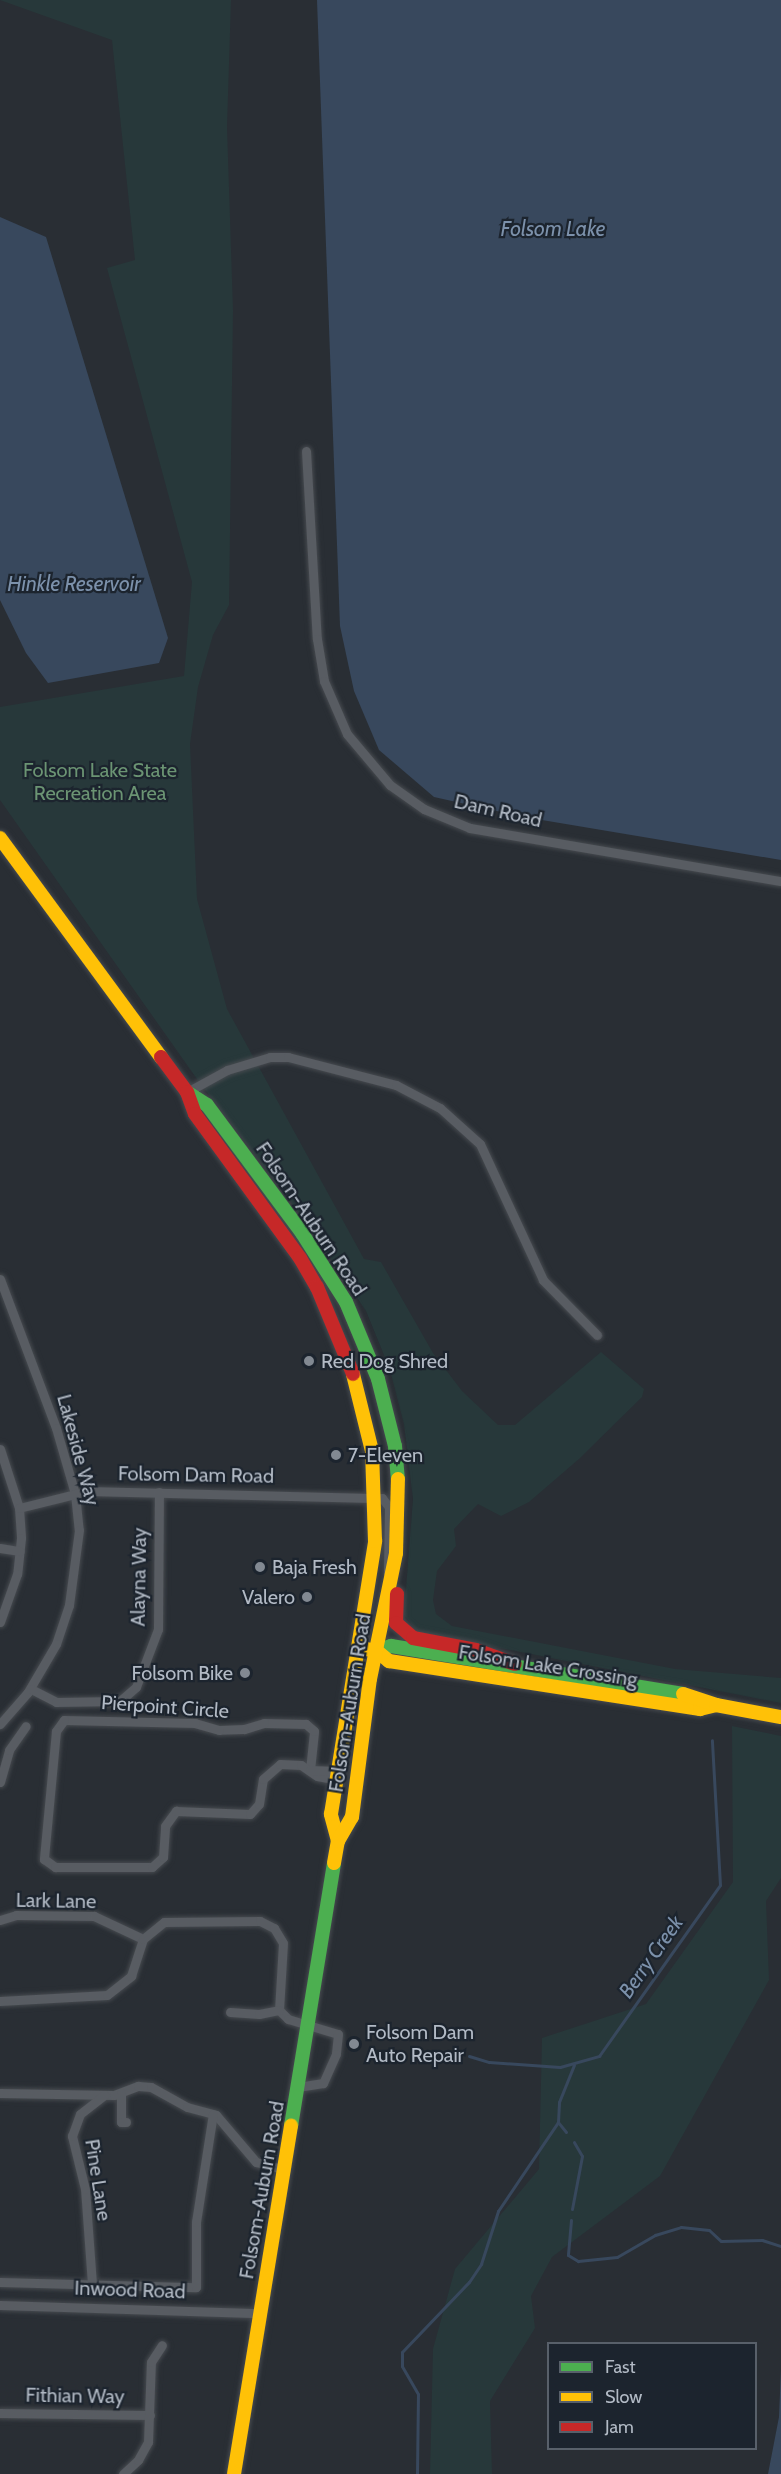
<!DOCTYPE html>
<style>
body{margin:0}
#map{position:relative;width:781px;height:2474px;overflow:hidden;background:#292e34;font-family:Cabin,sans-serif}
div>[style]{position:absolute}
.green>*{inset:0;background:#27383a}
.water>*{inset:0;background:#38485d}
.stream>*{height:3px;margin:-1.5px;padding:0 1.5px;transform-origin:1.5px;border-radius:1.5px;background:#38485d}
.roads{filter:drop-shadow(0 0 2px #464a4f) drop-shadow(0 0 2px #464a4f)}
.street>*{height:9px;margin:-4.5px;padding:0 4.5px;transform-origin:4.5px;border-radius:4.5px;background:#585c62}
.fast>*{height:14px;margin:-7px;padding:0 7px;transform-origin:7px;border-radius:7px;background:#4caf50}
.slow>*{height:14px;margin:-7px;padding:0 7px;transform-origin:7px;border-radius:7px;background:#ffc107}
.jam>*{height:14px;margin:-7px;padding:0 7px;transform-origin:7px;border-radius:7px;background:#c62828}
.dots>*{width:16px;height:16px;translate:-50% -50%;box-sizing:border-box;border:3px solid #1c242e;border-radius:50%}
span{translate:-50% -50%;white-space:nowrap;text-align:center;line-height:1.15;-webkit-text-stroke:4.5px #1c242e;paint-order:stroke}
.park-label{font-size:20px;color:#6b9473}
.street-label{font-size:20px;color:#b2bac5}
.poi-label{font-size:20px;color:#b2bac5}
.left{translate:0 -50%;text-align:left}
.right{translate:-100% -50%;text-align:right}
.water-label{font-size:21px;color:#7c91ab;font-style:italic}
.legend{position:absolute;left:547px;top:2342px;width:210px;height:108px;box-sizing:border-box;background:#1c242e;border:2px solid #58606a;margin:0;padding:8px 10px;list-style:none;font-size:18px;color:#b2bac5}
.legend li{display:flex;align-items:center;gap:12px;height:30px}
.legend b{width:30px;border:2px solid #58606a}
</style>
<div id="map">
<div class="green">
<div style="clip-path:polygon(0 0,231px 0,227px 127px,233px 310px,229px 605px,213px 635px,198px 687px,190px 744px,197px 899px,227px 1009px,364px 1259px,381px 1262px,433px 1353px,462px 1391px,498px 1425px,515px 1425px,601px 1352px,644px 1389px,642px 1397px,579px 1459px,529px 1502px,501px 1516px,478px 1504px,454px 1529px,456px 1546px,437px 1571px,433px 1600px,436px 1614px,452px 1626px,675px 1669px,781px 1678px,781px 1703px,418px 1632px,404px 1615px,413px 1499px,404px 1424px,390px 1370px,366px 1311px,303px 1218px,197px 1079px,0 800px,0 707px,184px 676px,192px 582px,107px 268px,135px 260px,112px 40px)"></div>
<div style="clip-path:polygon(732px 1726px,781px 1736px,781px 1878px,766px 1901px,769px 1980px,660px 2176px,552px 2257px,531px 2296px,535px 2328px,490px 2401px,492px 2474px,430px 2474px,433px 2349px,455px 2269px,539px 2169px,542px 2038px,646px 2004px,733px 1882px)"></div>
</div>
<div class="water">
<div style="clip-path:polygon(317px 0,781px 0,781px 860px,524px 817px,434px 797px,379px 750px,354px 691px,340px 626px)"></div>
<div style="clip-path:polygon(0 217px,46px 237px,168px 638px,159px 663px,48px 683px,26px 653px,0 600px)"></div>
<div style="clip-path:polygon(781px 2369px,781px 2474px,768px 2474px,779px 2417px)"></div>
</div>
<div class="stream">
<div style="left:469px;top:2056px;width:21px;rotate:17deg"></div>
<div style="left:489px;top:2062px;width:71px;rotate:4deg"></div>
<div style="left:560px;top:2067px;width:41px;rotate:-15.8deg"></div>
<div style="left:599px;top:2056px;width:209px;rotate:-54.7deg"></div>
<div style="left:720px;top:1885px;width:145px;rotate:-93.2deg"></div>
<div style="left:566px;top:2132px;width:13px;rotate:-129deg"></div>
<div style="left:558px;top:2122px;width:20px;rotate:-87deg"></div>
<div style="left:559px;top:2102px;width:40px;rotate:-68deg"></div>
<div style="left:572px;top:2209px;width:54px;rotate:-79.3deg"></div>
<div style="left:582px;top:2156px;width:16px;rotate:-120deg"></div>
<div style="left:571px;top:2220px;width:35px;rotate:95deg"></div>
<div style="left:568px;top:2255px;width:12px;rotate:31deg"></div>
<div style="left:578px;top:2261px;width:39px;rotate:-6deg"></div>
<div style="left:617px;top:2257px;width:44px;rotate:-30.1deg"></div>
<div style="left:655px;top:2235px;width:27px;rotate:-17deg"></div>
<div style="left:681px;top:2227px;width:28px;rotate:6deg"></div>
<div style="left:709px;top:2230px;width:16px;rotate:43deg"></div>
<div style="left:721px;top:2241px;width:41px;rotate:-1.4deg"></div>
<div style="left:762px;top:2240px;width:20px;rotate:18deg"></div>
<div style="left:417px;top:2474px;width:80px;rotate:-89.3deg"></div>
<div style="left:418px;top:2394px;width:32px;rotate:-120deg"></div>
<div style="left:402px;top:2366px;width:14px;rotate:-90deg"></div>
<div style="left:402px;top:2352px;width:97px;rotate:-46.3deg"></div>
<div style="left:469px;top:2282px;width:22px;rotate:-56deg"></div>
<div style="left:481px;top:2264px;width:56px;rotate:-72.2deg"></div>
<div style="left:498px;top:2211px;width:107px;rotate:-56deg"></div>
</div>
<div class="roads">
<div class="street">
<div style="left:306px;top:451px;width:188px;rotate:86.7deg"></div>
<div style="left:317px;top:639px;width:43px;rotate:80.5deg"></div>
<div style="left:324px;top:681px;width:58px;rotate:66.5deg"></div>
<div style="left:347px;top:734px;width:67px;rotate:49.9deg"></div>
<div style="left:390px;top:785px;width:42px;rotate:35.2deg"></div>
<div style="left:424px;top:809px;width:50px;rotate:22.4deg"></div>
<div style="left:470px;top:828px;width:315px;rotate:9.7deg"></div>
<div style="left:187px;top:1092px;width:46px;rotate:-28.8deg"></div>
<div style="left:227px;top:1070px;width:45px;rotate:-16.8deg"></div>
<div style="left:270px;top:1057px;width:18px"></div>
<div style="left:288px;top:1057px;width:112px;rotate:14.5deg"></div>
<div style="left:396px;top:1085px;width:50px;rotate:27.6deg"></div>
<div style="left:440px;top:1108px;width:54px;rotate:42deg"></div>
<div style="left:480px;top:1144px;width:150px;rotate:65.1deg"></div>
<div style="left:543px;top:1280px;width:77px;rotate:45.5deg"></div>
<div style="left:0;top:1279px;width:159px;rotate:69.4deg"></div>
<div style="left:56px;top:1428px;width:69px;rotate:73.9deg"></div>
<div style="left:75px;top:1494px;width:36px;rotate:84deg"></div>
<div style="left:79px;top:1530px;width:76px;rotate:97.6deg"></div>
<div style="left:69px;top:1605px;width:41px;rotate:108.4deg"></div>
<div style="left:56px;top:1644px;width:56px;rotate:120.3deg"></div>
<div style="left:28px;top:1692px;width:43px;rotate:131.2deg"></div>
<div style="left:0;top:1449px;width:62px;rotate:72.1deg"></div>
<div style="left:19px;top:1508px;width:30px;rotate:86deg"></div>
<div style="left:21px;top:1538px;width:36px;rotate:96deg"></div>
<div style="left:17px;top:1574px;width:51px;rotate:109.5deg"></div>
<div style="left:19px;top:1508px;width:70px;rotate:-14deg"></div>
<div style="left:87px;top:1491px;width:295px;rotate:1.4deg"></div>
<div style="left:382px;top:1498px;width:11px;rotate:52deg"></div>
<div style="left:389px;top:1507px;width:67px;rotate:90.9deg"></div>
<div style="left:0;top:1548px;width:20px;rotate:9deg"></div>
<div style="left:31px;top:1689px;width:28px;rotate:27deg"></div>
<div style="left:56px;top:1702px;width:64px;rotate:-0.9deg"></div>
<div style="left:120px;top:1701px;width:21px;rotate:-41deg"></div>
<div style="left:136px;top:1687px;width:62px;rotate:-69.2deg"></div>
<div style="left:158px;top:1629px;width:137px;rotate:-89.6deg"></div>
<div style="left:310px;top:1770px;width:39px;rotate:-84deg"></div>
<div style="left:314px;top:1731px;width:11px;rotate:-139deg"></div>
<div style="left:306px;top:1724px;width:42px;rotate:-178.6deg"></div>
<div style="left:264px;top:1723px;width:21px;rotate:163deg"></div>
<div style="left:244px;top:1729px;width:25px;rotate:178deg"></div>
<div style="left:219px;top:1730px;width:25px;rotate:-164deg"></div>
<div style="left:195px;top:1723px;width:131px;rotate:-178.7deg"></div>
<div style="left:64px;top:1720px;width:14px;rotate:126deg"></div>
<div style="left:56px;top:1731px;width:129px;rotate:95.4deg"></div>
<div style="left:44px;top:1859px;width:14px;rotate:36deg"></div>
<div style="left:55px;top:1867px;width:97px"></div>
<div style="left:152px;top:1867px;width:15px;rotate:-42deg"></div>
<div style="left:163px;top:1857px;width:31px;rotate:-86deg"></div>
<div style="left:165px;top:1826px;width:19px;rotate:-54deg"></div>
<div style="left:176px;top:1811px;width:74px;rotate:2.3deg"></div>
<div style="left:250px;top:1814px;width:13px;rotate:-48deg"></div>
<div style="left:259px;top:1804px;width:25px;rotate:-81deg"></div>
<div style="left:263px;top:1779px;width:23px;rotate:-41deg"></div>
<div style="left:280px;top:1764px;width:21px;rotate:3deg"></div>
<div style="left:301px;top:1765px;width:19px;rotate:35deg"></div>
<div style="left:317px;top:1776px;width:20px;rotate:11deg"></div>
<div style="left:310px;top:1770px;width:28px;rotate:2deg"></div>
<div style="left:0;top:1782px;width:33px;rotate:-74deg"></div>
<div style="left:9px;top:1750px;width:29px;rotate:-55deg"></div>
<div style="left:0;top:1920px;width:17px;rotate:-17deg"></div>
<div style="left:16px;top:1915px;width:78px;rotate:0.7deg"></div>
<div style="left:94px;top:1916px;width:54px;rotate:25.1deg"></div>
<div style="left:0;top:2001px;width:107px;rotate:-3.2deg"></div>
<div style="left:107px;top:1995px;width:31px;rotate:-38deg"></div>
<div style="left:131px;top:1976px;width:39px;rotate:-72deg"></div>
<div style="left:143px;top:1939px;width:27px;rotate:-39deg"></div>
<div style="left:164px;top:1922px;width:96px;rotate:-0.6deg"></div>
<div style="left:260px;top:1921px;width:16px;rotate:27deg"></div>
<div style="left:274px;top:1928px;width:17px;rotate:59deg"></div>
<div style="left:283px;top:1943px;width:67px;rotate:93.4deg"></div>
<div style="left:279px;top:2010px;width:13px;rotate:45deg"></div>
<div style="left:288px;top:2019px;width:52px;rotate:16.7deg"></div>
<div style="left:338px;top:2034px;width:20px;rotate:96deg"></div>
<div style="left:336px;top:2054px;width:32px;rotate:114deg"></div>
<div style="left:323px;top:2083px;width:24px;rotate:171deg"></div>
<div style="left:230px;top:2012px;width:29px;rotate:4deg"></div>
<div style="left:259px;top:2014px;width:20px;rotate:-11deg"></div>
<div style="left:0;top:2093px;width:114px;rotate:1deg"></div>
<div style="left:114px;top:2095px;width:26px;rotate:-21deg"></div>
<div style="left:138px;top:2086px;width:13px;rotate:4deg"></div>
<div style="left:151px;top:2087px;width:41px;rotate:29.1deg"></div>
<div style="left:187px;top:2107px;width:30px;rotate:15deg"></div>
<div style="left:216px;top:2115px;width:62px;rotate:49.6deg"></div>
<div style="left:256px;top:2162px;width:31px;rotate:15deg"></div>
<div style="left:121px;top:2093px;width:29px;rotate:90deg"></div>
<div style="left:121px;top:2122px;width:5px"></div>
<div style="left:0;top:2282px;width:196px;rotate:1.5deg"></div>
<div style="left:196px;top:2287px;width:65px;rotate:-90deg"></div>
<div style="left:196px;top:2222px;width:109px;rotate:-81.1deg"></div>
<div style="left:92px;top:2284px;width:95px;rotate:-94.2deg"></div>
<div style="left:85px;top:2189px;width:55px;rotate:-103.8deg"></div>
<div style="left:72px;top:2136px;width:23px;rotate:-70deg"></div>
<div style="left:80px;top:2114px;width:31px;rotate:-38deg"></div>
<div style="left:0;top:2305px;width:260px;rotate:1.8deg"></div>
<div style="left:0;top:2413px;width:150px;rotate:0.8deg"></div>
<div style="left:123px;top:2474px;width:21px;rotate:-43deg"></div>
<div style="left:138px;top:2460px;width:21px;rotate:-61deg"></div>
<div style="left:148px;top:2442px;width:80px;rotate:-87.9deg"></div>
<div style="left:151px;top:2362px;width:20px;rotate:-57deg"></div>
</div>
<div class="fast">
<div style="left:187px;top:1092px;width:24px;rotate:33deg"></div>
<div style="left:207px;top:1105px;width:159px;rotate:53.4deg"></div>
<div style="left:302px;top:1233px;width:82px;rotate:57.5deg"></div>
<div style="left:346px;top:1302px;width:83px;rotate:67.4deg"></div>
<div style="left:378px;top:1379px;width:69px;rotate:75.8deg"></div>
<div style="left:395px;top:1446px;width:33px;rotate:85deg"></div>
<div style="left:377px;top:1651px;width:15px;rotate:-20deg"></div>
<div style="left:391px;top:1646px;width:296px;rotate:9.3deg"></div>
<div style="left:291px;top:2126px;width:266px;rotate:-80.7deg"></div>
</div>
<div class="slow">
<div style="left:0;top:838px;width:272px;rotate:53.7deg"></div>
<div style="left:360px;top:1648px;width:17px;rotate:10deg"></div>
<div style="left:377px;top:1651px;width:16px;rotate:40deg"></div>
<div style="left:389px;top:1661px;width:315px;rotate:8.8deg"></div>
<div style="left:700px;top:1709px;width:16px;rotate:-14deg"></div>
<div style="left:683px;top:1694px;width:35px;rotate:18deg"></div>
<div style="left:716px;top:1705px;width:66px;rotate:10.5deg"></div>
<div style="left:338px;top:1841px;width:28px;rotate:-105deg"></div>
<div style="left:331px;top:1814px;width:277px;rotate:-80.8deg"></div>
<div style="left:375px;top:1541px;width:90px;rotate:-91.9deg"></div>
<div style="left:372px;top:1451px;width:79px;rotate:-103.9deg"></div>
<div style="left:334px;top:1863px;width:22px;rotate:-80deg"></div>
<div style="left:338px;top:1841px;width:28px;rotate:-60deg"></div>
<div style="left:352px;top:1817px;width:139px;rotate:-82.6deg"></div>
<div style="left:370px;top:1679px;width:129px;rotate:-78.3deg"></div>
<div style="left:396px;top:1553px;width:74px;rotate:-88.5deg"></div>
<div style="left:234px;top:2474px;width:353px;rotate:-80.7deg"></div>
</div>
<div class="jam">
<div style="left:161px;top:1057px;width:44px;rotate:53.4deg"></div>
<div style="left:187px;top:1092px;width:23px;rotate:70deg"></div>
<div style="left:195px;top:1114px;width:178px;rotate:53.9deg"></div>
<div style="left:300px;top:1258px;width:34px;rotate:60deg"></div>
<div style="left:317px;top:1287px;width:94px;rotate:67.5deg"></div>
<div style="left:397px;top:1594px;width:29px;rotate:92deg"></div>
<div style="left:396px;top:1623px;width:23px;rotate:41deg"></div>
<div style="left:413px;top:1638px;width:64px;rotate:10.8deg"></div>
<div style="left:476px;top:1650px;width:41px;rotate:19.7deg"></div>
</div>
</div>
<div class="dots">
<div style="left:309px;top:1361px;background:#828992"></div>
<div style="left:336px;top:1455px;background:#828992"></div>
<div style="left:260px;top:1567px;background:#828992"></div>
<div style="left:307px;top:1597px;background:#828992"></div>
<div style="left:245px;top:1673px;background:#828992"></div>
<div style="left:354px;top:2044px;background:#828992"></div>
</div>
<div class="park-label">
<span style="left:100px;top:782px">Folsom Lake State<br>Recreation Area</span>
</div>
<div class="street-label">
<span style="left:498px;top:811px;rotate:13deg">Dam Road</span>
<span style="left:311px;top:1219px;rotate:56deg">Folsom-Auburn Road</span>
<span style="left:78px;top:1450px;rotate:75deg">Lakeside Way</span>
<span style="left:196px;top:1475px;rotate:1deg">Folsom Dam Road</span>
<span style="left:139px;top:1577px;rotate:-89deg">Alayna Way</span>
<span style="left:548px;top:1666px;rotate:9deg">Folsom Lake Crossing</span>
<span style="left:350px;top:1703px;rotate:-81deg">Folsom-Auburn Road</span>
<span style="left:165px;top:1707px;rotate:4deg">Pierpoint Circle</span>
<span style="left:56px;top:1901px;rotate:1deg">Lark Lane</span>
<span style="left:98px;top:2180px;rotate:81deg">Pine Lane</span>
<span style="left:262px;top:2190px;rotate:-80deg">Folsom-Auburn Road</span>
<span style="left:130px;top:2290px;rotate:2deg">Inwood Road</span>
<span style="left:75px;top:2396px;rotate:1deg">Fithian Way</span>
</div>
<div class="poi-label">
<span class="left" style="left:321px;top:1361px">Red Dog Shred</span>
<span class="left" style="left:348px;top:1455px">7-Eleven</span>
<span class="left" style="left:272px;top:1567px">Baja Fresh</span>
<span class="right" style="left:295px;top:1597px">Valero</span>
<span class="right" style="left:233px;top:1673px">Folsom Bike</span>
<span class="left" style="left:366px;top:2044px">Folsom Dam<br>Auto Repair</span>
</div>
<div class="water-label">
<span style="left:553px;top:229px">Folsom Lake</span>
<span style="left:74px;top:584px">Hinkle Reservoir</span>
<span style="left:651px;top:1957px;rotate:-55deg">Berry Creek</span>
</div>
<ul class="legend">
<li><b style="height:8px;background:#4caf50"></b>Fast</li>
<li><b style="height:8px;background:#ffc107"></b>Slow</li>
<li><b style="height:8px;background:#c62828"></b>Jam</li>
</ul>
</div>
